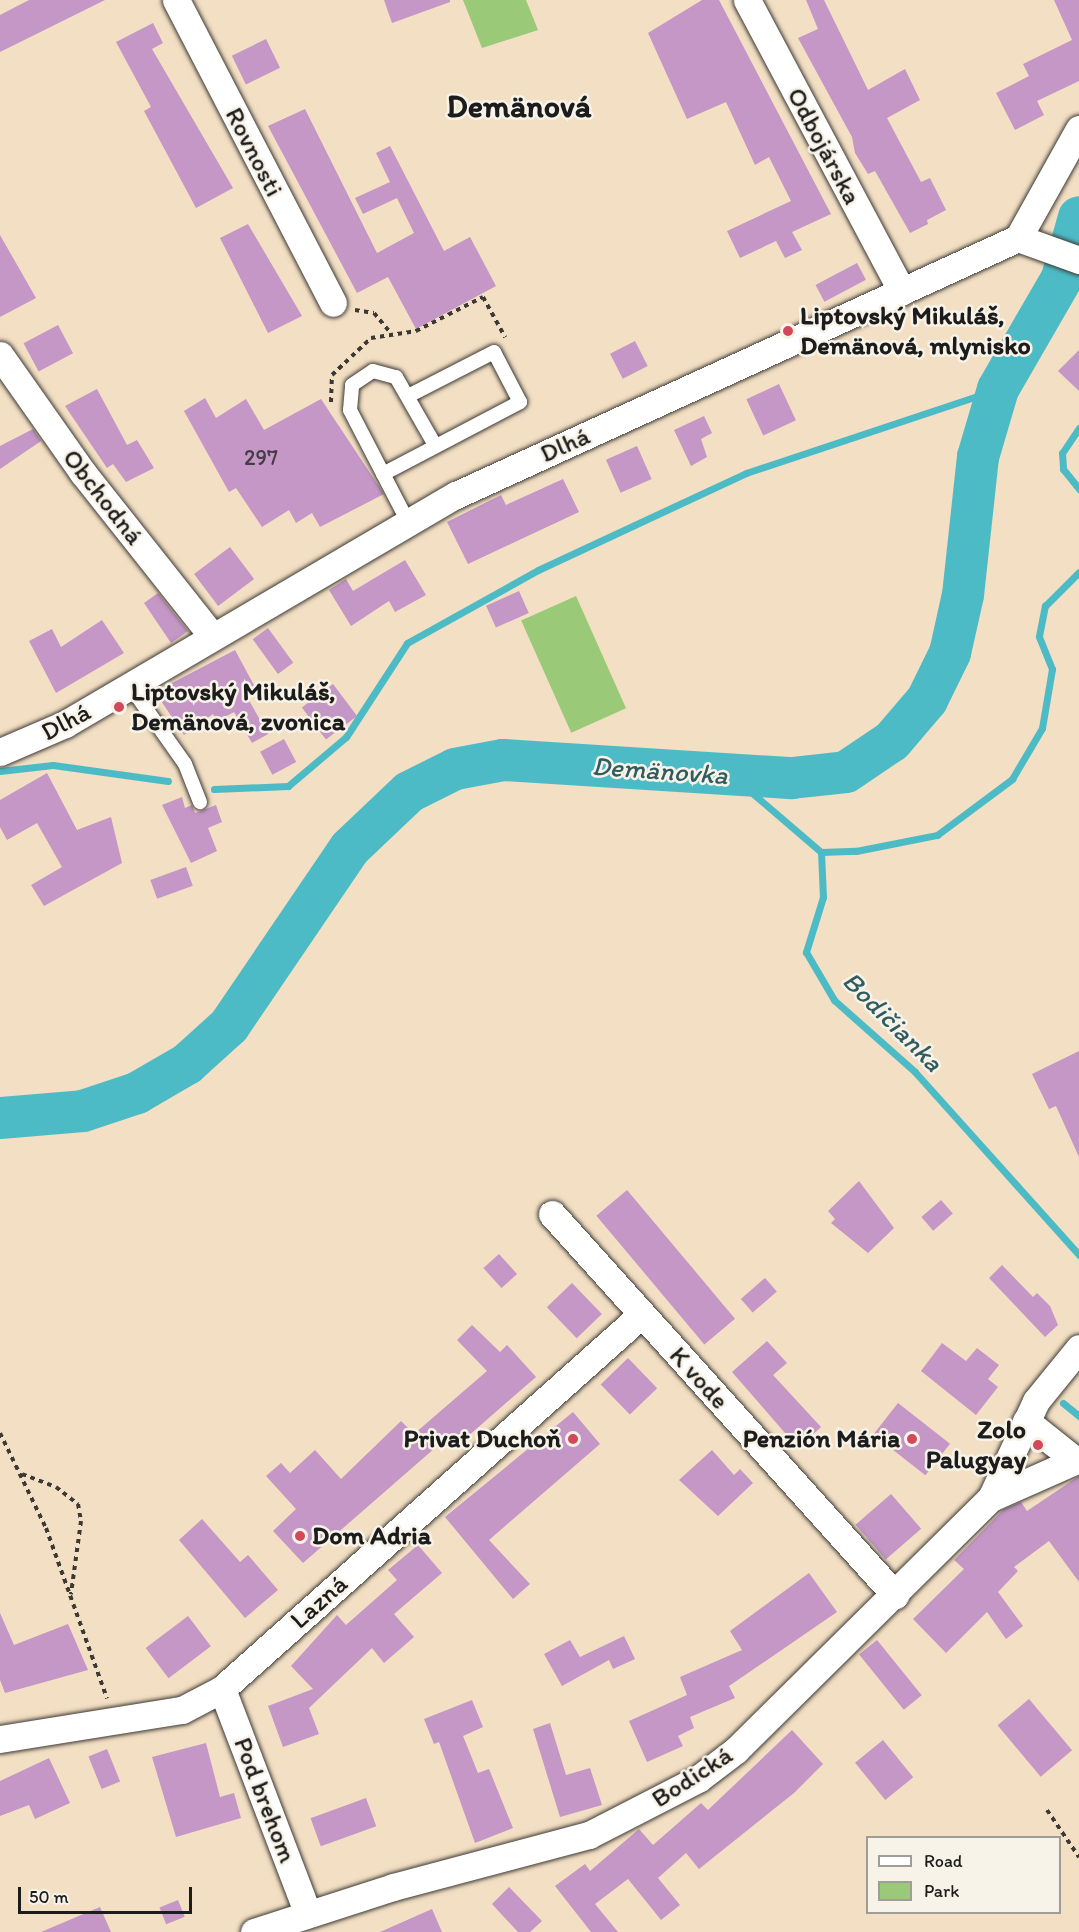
<!DOCTYPE html>
<meta charset="utf-8">
<style>
body{margin:0}
#map{position:relative;width:1079px;height:1932px;overflow:hidden;background:#f3dfc3;font-family:Itim,sans-serif}
div>[style]{position:absolute}
.green>*{inset:0;background:#9ac978;transform-origin:0 0}
.stream>*{height:7px;margin:-3.5px;padding:0 3.5px;transform-origin:3.5px;border-radius:3.5px;background:#4dbbc6}
.river>*{height:42px;margin:-21px;padding:0 21px;transform-origin:21px;border-radius:21px;background:#4dbbc6}
.building>*{inset:0;background:#c497c6;transform-origin:0 0}
.path>*{height:4px;margin-top:-2px;transform-origin:0;background:repeating-linear-gradient(90deg,#3c3935 0 4.5px,transparent 0 9px)}
.roads{filter:drop-shadow(0 0 2px #3c3935) drop-shadow(0 0 2px #3c3935)}
.lane>*{height:14px;margin:-7px;padding:0 7px;transform-origin:7px;border-radius:7px;background:#fff}
.street>*{height:27px;margin:-13.5px;padding:0 13.5px;transform-origin:13.5px;border-radius:13.5px;background:#fff}
.dots>*{width:16px;height:16px;translate:-50% -50%;box-sizing:border-box;border:3px solid #f7f3e8;border-radius:50%}
span{translate:-50% -50%;white-space:nowrap;text-align:center;line-height:1.15;-webkit-text-stroke:5px #f7f3e8;paint-order:stroke}
.number-label{font-size:22px;color:#463b46}
.number-label span{-webkit-text-stroke-width:0}
.street-label{font-size:26px;color:#1c1c1c}
.poi-label{font-size:26px;color:#1c1c1c;font-weight:700}
.left{translate:0 -50%;text-align:left}
.right{translate:-100% -50%;text-align:right}
.water-label{font-size:27px;color:#305c60;font-style:italic}
.district-label{font-size:32px;color:#1c1c1c;font-weight:700}
.legend{position:absolute;left:866px;top:1836px;width:195px;height:78px;box-sizing:border-box;background:#f7f3e8;border:2px solid #9f9d96;margin:0;padding:8px 10px;list-style:none;font-size:18px;color:#1c1c1c}
.legend li{display:flex;align-items:center;gap:12px;height:30px}
.legend b{width:30px;border:2px solid #9f9d96}
.scale{position:absolute;left:18px;top:1887px;width:174px;height:27px;box-sizing:border-box;border:3px solid #1c1c1c;border-top:0;padding-left:8px;font-size:18px;line-height:21px;white-space:nowrap;color:#1c1c1c;-webkit-text-stroke:4px #f7f3e8;paint-order:stroke}
</style>
<div id="map">
<div class="green">
<div style="clip-path:polygon(463px 0,526px 0,538px 30px,482px 48px)"></div>
<div style="left:576px;top:596px;width:123px;height:60px;rotate:66deg"></div>
</div>
<div class="stream">
<div style="left:1079px;top:428px;width:30px;rotate:124deg"></div>
<div style="left:1062px;top:453px;width:16px;rotate:86deg"></div>
<div style="left:1063px;top:469px;width:26px;rotate:51deg"></div>
<div style="left:0;top:771px;width:53px;rotate:-6.5deg"></div>
<div style="left:53px;top:765px;width:116px;rotate:7.9deg"></div>
<div style="left:730px;top:774px;width:120px;rotate:40.6deg"></div>
<div style="left:821px;top:852px;width:45px;rotate:87.5deg"></div>
<div style="left:823px;top:897px;width:58px;rotate:107.2deg"></div>
<div style="left:806px;top:952px;width:56px;rotate:59.7deg"></div>
<div style="left:834px;top:1000px;width:108px;rotate:41.6deg"></div>
<div style="left:915px;top:1072px;width:246px;rotate:48.1deg"></div>
<div style="left:214px;top:789px;width:74px;rotate:-2.3deg"></div>
<div style="left:288px;top:786px;width:76px;rotate:-40.2deg"></div>
<div style="left:346px;top:737px;width:112px;rotate:-57deg"></div>
<div style="left:407px;top:643px;width:150px;rotate:-29.1deg"></div>
<div style="left:538px;top:570px;width:230px;rotate:-25deg"></div>
<div style="left:746px;top:473px;width:266px;rotate:-18.4deg"></div>
<div style="left:821px;top:852px;width:35px;rotate:-2deg"></div>
<div style="left:856px;top:851px;width:83px;rotate:-11.2deg"></div>
<div style="left:937px;top:835px;width:94px;rotate:-36.7deg"></div>
<div style="left:1012px;top:779px;width:59px;rotate:-59.5deg"></div>
<div style="left:1042px;top:728px;width:60px;rotate:-80.4deg"></div>
<div style="left:1052px;top:669px;width:35px;rotate:-112deg"></div>
<div style="left:1039px;top:636px;width:31px;rotate:-79deg"></div>
<div style="left:1045px;top:606px;width:48px;rotate:-45deg"></div>
<div style="left:1063px;top:1403px;width:21px;rotate:39deg"></div>
</div>
<div class="river">
<div style="left:0;top:1118px;width:83px;rotate:-4.8deg"></div>
<div style="left:83px;top:1111px;width:57px;rotate:-18.4deg"></div>
<div style="left:137px;top:1093px;width:58px;rotate:-30.1deg"></div>
<div style="left:187px;top:1064px;width:57px;rotate:-42.1deg"></div>
<div style="left:229px;top:1026px;width:215px;rotate:-55.8deg"></div>
<div style="left:350px;top:848px;width:81px;rotate:-43.5deg"></div>
<div style="left:409px;top:792px;width:51px;rotate:-26.6deg"></div>
<div style="left:455px;top:769px;width:49px;rotate:-10.6deg"></div>
<div style="left:503px;top:760px;width:290px;rotate:3.6deg"></div>
<div style="left:792px;top:778px;width:54px;rotate:-6.3deg"></div>
<div style="left:846px;top:772px;width:55px;rotate:-34deg"></div>
<div style="left:892px;top:741px;width:54px;rotate:-49.5deg"></div>
<div style="left:927px;top:700px;width:52px;rotate:-63.9deg"></div>
<div style="left:950px;top:653px;width:59px;rotate:-77.4deg"></div>
<div style="left:963px;top:595px;width:139px;rotate:-83.8deg"></div>
<div style="left:978px;top:457px;width:71px;rotate:-73.6deg"></div>
<div style="left:998px;top:389px;width:128px;rotate:-60deg"></div>
<div style="left:1062px;top:278px;width:63px;rotate:-74.4deg"></div>
</div>
<div class="building">
<div style="clip-path:polygon(29px 0,105px 0,0 52px,0 15px)"></div>
<div style="clip-path:polygon(384px 0,450px 0,450px 2px,392px 23px)"></div>
<div style="clip-path:polygon(702px 0,719px 0,831px 214px,792px 232px,802px 250px,785px 258px,776px 241px,740px 258px,727px 231px,791px 201px,769px 157px,755px 165px,726px 102px,687px 119px,648px 33px)"></div>
<div style="clip-path:polygon(806px 0,824px 0,868px 90px,905px 69px,920px 100px,887px 118px,921px 182px,930px 178px,946px 210px,927px 220px,928px 224px,910px 233px,875px 171px,868px 174px,855px 153px,852px 137px,798px 38px,818px 29px)"></div>
<div style="clip-path:polygon(1054px 0,1079px 0,1079px 81px,1037px 101px,1044px 115px,1015px 130px,996px 93px,1029px 76px,1023px 64px,1072px 40px)"></div>
<div style="clip-path:polygon(153px 23px,163px 43px,152px 49px,233px 188px,196px 208px,144px 111px,151px 107px,116px 42px)"></div>
<div style="left:266px;top:39px;width:32px;height:38px;rotate:64deg"></div>
<div style="clip-path:polygon(305px 109px,377px 253px,414px 233px,397px 198px,363px 214px,355px 198px,390px 182px,376px 153px,390px 146px,444px 251px,470px 237px,496px 286px,416px 329px,388px 277px,357px 293px,268px 126px)"></div>
<div style="clip-path:polygon(248px 224px,302px 316px,268px 333px,220px 238px)"></div>
<div style="clip-path:polygon(0 235px,36px 298px,0 317px)"></div>
<div style="left:857px;top:263px;width:19px;height:47px;rotate:62deg"></div>
<div style="left:58px;top:325px;width:32px;height:39px;rotate:62deg"></div>
<div style="left:635px;top:341px;width:28px;height:28px;rotate:63deg"></div>
<div style="clip-path:polygon(1079px 350px,1079px 391px,1058px 371px)"></div>
<div style="left:779px;top:384px;width:40px;height:36px;rotate:65deg"></div>
<div style="clip-path:polygon(97px 389px,127px 445px,137px 440px,154px 468px,126px 482px,113px 464px,107px 468px,65px 406px)"></div>
<div style="clip-path:polygon(205px 398px,216px 418px,246px 399px,264px 430px,321px 399px,384px 494px,320px 527px,312px 513px,296px 523px,289px 510px,262px 527px,236px 488px,229px 492px,184px 411px)"></div>
<div style="clip-path:polygon(704px 416px,712px 433px,701px 439px,707px 457px,691px 466px,674px 430px)"></div>
<div style="clip-path:polygon(33px 429px,41px 441px,0 469px,0 446px)"></div>
<div style="left:637px;top:446px;width:36px;height:34px;rotate:66deg"></div>
<div style="clip-path:polygon(563px 479px,579px 512px,468px 564px,447px 522px,501px 495px,506px 505px)"></div>
<div style="left:230px;top:547px;width:40px;height:45px;rotate:53deg"></div>
<div style="clip-path:polygon(405px 560px,426px 595px,395px 612px,389px 601px,351px 626px,329px 590px,346px 579px,353px 591px)"></div>
<div style="left:519px;top:591px;width:24px;height:36px;rotate:66deg"></div>
<div style="clip-path:polygon(158px 593px,188px 631px,171px 643px,144px 603px)"></div>
<div style="clip-path:polygon(102px 620px,124px 653px,56px 693px,29px 641px,52px 629px,61px 647px)"></div>
<div style="left:268px;top:628px;width:43px;height:19px;rotate:54deg"></div>
<div style="clip-path:polygon(235px 650px,255px 687px,246px 695px,268px 734px,252px 743px,234px 712px,217px 721px,213px 714px,184px 735px,155px 692px)"></div>
<div style="left:333px;top:684px;width:40px;height:39px;rotate:53deg"></div>
<div style="left:284px;top:739px;width:26px;height:27px;rotate:62deg"></div>
<div style="clip-path:polygon(47px 773px,77px 830px,111px 817px,122px 863px,44px 906px,31px 885px,62px 867px,37px 823px,7px 840px,0 827px,0 800px)"></div>
<div style="clip-path:polygon(182px 797px,185px 808px,192px 805px,195px 813px,216px 805px,222px 822px,208px 828px,217px 851px,191px 863px,162px 805px)"></div>
<div style="left:186px;top:867px;width:20px;height:38px;rotate:70deg"></div>
<div style="clip-path:polygon(1079px 1051px,1079px 1157px,1056px 1106px,1049px 1109px,1032px 1074px)"></div>
<div style="clip-path:polygon(859px 1181px,894px 1228px,868px 1253px,831px 1223px,835px 1219px,828px 1211px)"></div>
<div style="left:627px;top:1190px;width:168px;height:40px;rotate:50deg"></div>
<div style="left:941px;top:1200px;width:18px;height:26px;rotate:49deg"></div>
<div style="left:499px;top:1254px;width:27px;height:21px;rotate:48deg"></div>
<div style="clip-path:polygon(1002px 1265px,1033px 1297px,1037px 1293px,1050px 1306px,1058px 1325px,1045px 1337px,989px 1278px)"></div>
<div style="left:765px;top:1278px;width:18px;height:32px;rotate:49deg"></div>
<div style="left:572px;top:1283px;width:43px;height:35px;rotate:46deg"></div>
<div style="clip-path:polygon(472px 1325px,500px 1352px,507px 1345px,536px 1377px,459px 1444px,451px 1434px,303px 1563px,273px 1531px,296px 1509px,266px 1476px,281px 1463px,290px 1473px,315px 1450px,341px 1479px,401px 1421px,414px 1434px,487px 1371px,457px 1340px)"></div>
<div style="clip-path:polygon(767px 1341px,787px 1363px,773px 1375px,821px 1427px,798px 1448px,732px 1372px)"></div>
<div style="clip-path:polygon(942px 1343px,966px 1361px,977px 1348px,999px 1365px,988px 1379px,998px 1387px,976px 1415px,921px 1371px)"></div>
<div style="left:628px;top:1358px;width:42px;height:38px;rotate:46deg"></div>
<div style="left:898px;top:1403px;width:66px;height:40px;rotate:38deg"></div>
<div style="clip-path:polygon(573px 1412px,600px 1444px,489px 1540px,530px 1584px,513px 1599px,445px 1517px)"></div>
<div style="clip-path:polygon(712px 1450px,734px 1475px,740px 1469px,753px 1483px,718px 1516px,679px 1480px)"></div>
<div style="clip-path:polygon(1079px 1476px,1079px 1582px,1049px 1541px,1014px 1567px,1018px 1571px,998px 1592px,1023px 1626px,1006px 1639px,987px 1612px,946px 1653px,913px 1619px,964px 1569px,954px 1560px,1004px 1509px,1021px 1502px,1027px 1511px)"></div>
<div style="left:891px;top:1494px;width:46px;height:47px;rotate:49deg"></div>
<div style="clip-path:polygon(202px 1519px,240px 1562px,248px 1555px,278px 1590px,245px 1618px,179px 1540px)"></div>
<div style="clip-path:polygon(418px 1545px,442px 1573px,394px 1614px,414px 1637px,384px 1663px,372px 1648px,309px 1708px,319px 1734px,283px 1747px,268px 1706px,313px 1689px,291px 1666px,337px 1615px,346px 1625px,397px 1580px,388px 1570px)"></div>
<div style="clip-path:polygon(809px 1573px,837px 1612px,729px 1686px,735px 1698px,690px 1717px,694px 1728px,678px 1736px,683px 1746px,647px 1762px,629px 1721px,687px 1695px,680px 1677px,742px 1650px,730px 1631px)"></div>
<div style="clip-path:polygon(0 1613px,14px 1645px,68px 1624px,88px 1670px,5px 1693px,0 1680px)"></div>
<div style="left:188px;top:1616px;width:38px;height:53px;rotate:53deg"></div>
<div style="clip-path:polygon(624px 1636px,635px 1659px,613px 1669px,609px 1660px,562px 1686px,544px 1654px,570px 1640px,580px 1657px)"></div>
<div style="left:877px;top:1640px;width:71px;height:23px;rotate:51deg"></div>
<div style="left:1029px;top:1699px;width:67px;height:41px;rotate:50deg"></div>
<div style="clip-path:polygon(472px 1700px,483px 1727px,463px 1736px,478px 1773px,489px 1769px,513px 1828px,475px 1843px,439px 1742px,434px 1744px,424px 1719px)"></div>
<div style="clip-path:polygon(550px 1723px,566px 1775px,590px 1768px,602px 1805px,560px 1817px,533px 1729px)"></div>
<div style="clip-path:polygon(792px 1730px,823px 1764px,794px 1793px,699px 1869px,686px 1853px,658px 1878px,680px 1905px,661px 1920px,628px 1879px,595px 1904px,618px 1932px,591px 1932px,555px 1886px,585px 1864px,590px 1871px,639px 1829px,653px 1845px,701px 1803px,708px 1810px)"></div>
<div style="left:883px;top:1740px;width:48px;height:36px;rotate:51deg"></div>
<div style="clip-path:polygon(206px 1743px,220px 1797px,234px 1793px,241px 1818px,176px 1837px,152px 1757px)"></div>
<div style="left:107px;top:1749px;width:35px;height:20px;rotate:68deg"></div>
<div style="clip-path:polygon(49px 1758px,70px 1803px,35px 1819px,29px 1805px,0 1816px,0 1781px)"></div>
<div style="left:366px;top:1798px;width:30px;height:59px;rotate:70deg"></div>
<div style="clip-path:polygon(509px 1887px,542px 1921px,530px 1932px,518px 1932px,492px 1904px)"></div>
<div style="left:178px;top:1900px;width:18px;height:20px;rotate:68deg"></div>
<div style="clip-path:polygon(100px 1907px,111px 1932px,41px 1932px)"></div>
<div style="clip-path:polygon(432px 1909px,442px 1932px,380px 1932px)"></div>
</div>
<div class="path">
<div style="left:355px;top:310px;width:19px;rotate:9deg"></div>
<div style="left:374px;top:313px;width:26px;rotate:50deg"></div>
<div style="left:331px;top:402px;width:27px;rotate:-88deg"></div>
<div style="left:332px;top:375px;width:54px;rotate:-43.5deg"></div>
<div style="left:371px;top:338px;width:46px;rotate:-8.8deg"></div>
<div style="left:416px;top:331px;width:75px;rotate:-26.9deg"></div>
<div style="left:483px;top:297px;width:46px;rotate:61.2deg"></div>
<div style="left:0;top:1433px;width:106px;rotate:64.2deg"></div>
<div style="left:46px;top:1528px;width:181px;rotate:70.3deg"></div>
<div style="left:22px;top:1474px;width:36px;rotate:21deg"></div>
<div style="left:56px;top:1487px;width:28px;rotate:38deg"></div>
<div style="left:78px;top:1504px;width:17px;rotate:80deg"></div>
<div style="left:81px;top:1521px;width:74px;rotate:97.8deg"></div>
<div style="left:1047px;top:1810px;width:57px;rotate:55.8deg"></div>
</div>
<div class="roads">
<div class="lane">
<div style="left:383px;top:474px;width:155px;rotate:-27.7deg"></div>
<div style="left:520px;top:402px;width:56px;rotate:-117.5deg"></div>
<div style="left:494px;top:352px;width:97px;rotate:152.9deg"></div>
<div style="left:407px;top:520px;width:124px;rotate:-117.4deg"></div>
<div style="left:350px;top:410px;width:25px;rotate:-85deg"></div>
<div style="left:352px;top:385px;width:25px;rotate:-34deg"></div>
<div style="left:373px;top:371px;width:24px;rotate:15deg"></div>
<div style="left:396px;top:377px;width:78px;rotate:60.2deg"></div>
<div style="left:130px;top:686px;width:95px;rotate:54.8deg"></div>
<div style="left:185px;top:764px;width:41px;rotate:68.5deg"></div>
</div>
<div class="street">
<div style="left:176px;top:0;width:341px;rotate:62.6deg"></div>
<div style="left:747px;top:0;width:330px;rotate:62deg"></div>
<div style="left:1018px;top:238px;width:125px;rotate:-60.8deg"></div>
<div style="left:1018px;top:238px;width:65px;rotate:19.8deg"></div>
<div style="left:0;top:355px;width:144px;rotate:54.9deg"></div>
<div style="left:83px;top:473px;width:208px;rotate:51.6deg"></div>
<div style="left:0;top:752px;width:71px;rotate:-23.3deg"></div>
<div style="left:65px;top:724px;width:453px;rotate:-30.4deg"></div>
<div style="left:456px;top:495px;width:618px;rotate:-24.57deg"></div>
<div style="left:552px;top:1214px;width:513px;rotate:48deg"></div>
<div style="left:1026px;top:1421px;width:63px;rotate:38.5deg"></div>
<div style="left:991px;top:1498px;width:107px;rotate:-65.1deg"></div>
<div style="left:1036px;top:1401px;width:68px;rotate:-50.9deg"></div>
<div style="left:222px;top:1689px;width:239px;rotate:69.1deg"></div>
<div style="left:0;top:1739px;width:184px;rotate:-9.1deg"></div>
<div style="left:182px;top:1710px;width:45px;rotate:-27.7deg"></div>
<div style="left:222px;top:1689px;width:562px;rotate:-41.75deg"></div>
<div style="left:254px;top:1932px;width:146px;rotate:-17.9deg"></div>
<div style="left:393px;top:1887px;width:203px;rotate:-14.9deg"></div>
<div style="left:589px;top:1835px;width:123px;rotate:-27.2deg"></div>
<div style="left:698px;top:1779px;width:48px;rotate:-37.3deg"></div>
<div style="left:736px;top:1750px;width:359px;rotate:-44.7deg"></div>
<div style="left:991px;top:1498px;width:96px;rotate:-23.9deg"></div>
</div>
</div>
<div class="dots">
<div style="left:788px;top:331px;background:#d1495b"></div>
<div style="left:119px;top:707px;background:#d1495b"></div>
<div style="left:573px;top:1439px;background:#d1495b"></div>
<div style="left:912px;top:1439px;background:#d1495b"></div>
<div style="left:1038px;top:1445px;background:#d1495b"></div>
<div style="left:300px;top:1536px;background:#d1495b"></div>
</div>
<div class="number-label">
<span style="left:261px;top:458px">297</span>
</div>
<div class="street-label">
<span style="left:824px;top:146px;rotate:62deg">Odbojárska</span>
<span style="left:254px;top:152px;rotate:63deg">Rovnosti</span>
<span style="left:565px;top:445px;rotate:-24deg">Dlhá</span>
<span style="left:103px;top:497px;rotate:52deg">Obchodná</span>
<span style="left:66px;top:722px;rotate:-28deg">Dlhá</span>
<span style="left:699px;top:1378px;rotate:48deg">K vode</span>
<span style="left:319px;top:1602px;rotate:-42deg">Lazná</span>
<span style="left:692px;top:1777px;rotate:-33deg">Bodická</span>
<span style="left:265px;top:1800px;rotate:69deg">Pod brehom</span>
</div>
<div class="poi-label">
<span class="left" style="left:800px;top:331px">Liptovský Mikuláš,<br>Demänová, mlynisko</span>
<span class="left" style="left:131px;top:707px">Liptovský Mikuláš,<br>Demänová, zvonica</span>
<span class="right" style="left:1026px;top:1445px">Zolo<br>Palugyay</span>
<span class="right" style="left:561px;top:1439px">Privat Duchoň</span>
<span class="right" style="left:900px;top:1439px">Penzión Mária</span>
<span class="left" style="left:312px;top:1536px">Dom Adria</span>
</div>
<div class="water-label">
<span style="left:660px;top:770px;rotate:4deg">Demänovka</span>
<span style="left:893px;top:1021px;rotate:45deg">Bodičianka</span>
</div>
<div class="district-label">
<span style="left:519px;top:106px">Demänová</span>
</div>
<ul class="legend">
<li><b style="height:8px;background:#fff"></b>Road</li>
<li><b style="height:16px;background:#9ac978"></b>Park</li>
</ul>
<div class="scale">50 m</div>
</div>
